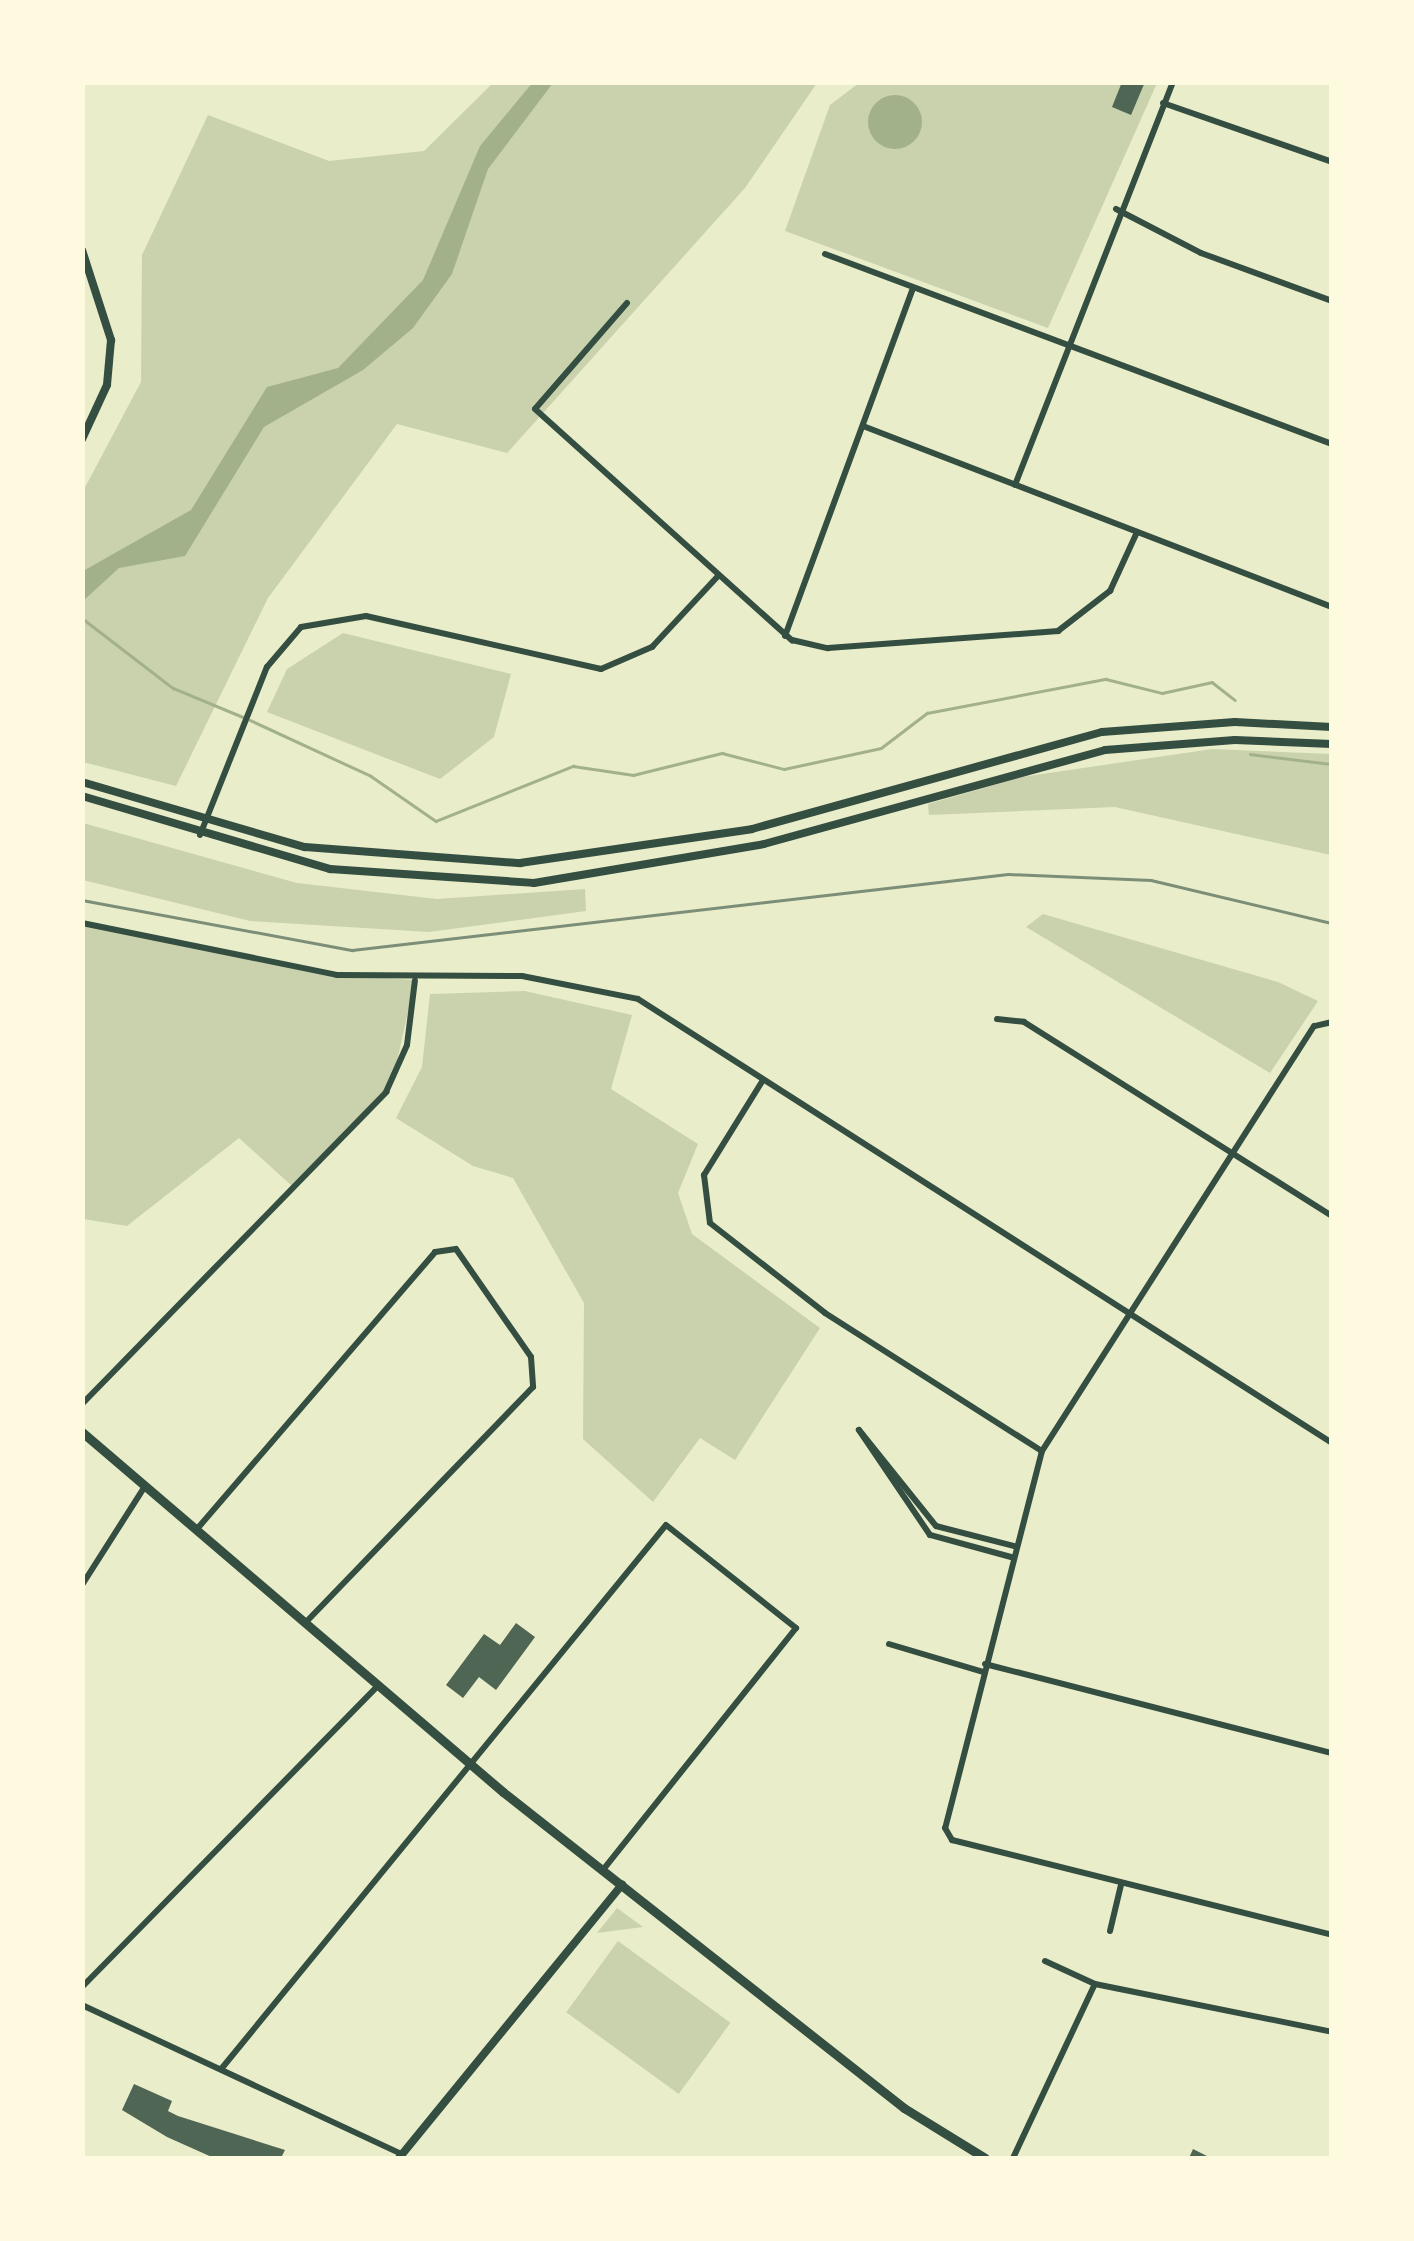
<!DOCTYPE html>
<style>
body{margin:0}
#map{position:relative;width:1414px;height:2241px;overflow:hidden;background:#e9edc9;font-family:"Titillium Web",sans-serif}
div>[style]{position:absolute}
.green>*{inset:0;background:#cad2ad;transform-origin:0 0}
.water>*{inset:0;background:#a3b18a}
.round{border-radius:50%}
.stream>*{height:2.5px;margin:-1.25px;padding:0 1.25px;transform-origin:1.25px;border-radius:1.25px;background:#a3b18a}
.building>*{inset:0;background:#4f6655}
.minor>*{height:6px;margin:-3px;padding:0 3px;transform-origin:3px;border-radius:3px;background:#344e41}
.tertiary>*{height:8px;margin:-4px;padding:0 4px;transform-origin:4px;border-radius:4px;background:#344e41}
.primary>*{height:9px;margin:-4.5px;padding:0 4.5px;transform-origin:4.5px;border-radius:4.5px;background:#344e41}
.rail>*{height:2.5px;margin:-1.25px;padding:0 1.25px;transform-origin:1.25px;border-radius:1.25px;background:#7c8e77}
span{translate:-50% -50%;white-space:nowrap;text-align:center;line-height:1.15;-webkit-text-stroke:8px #fefae0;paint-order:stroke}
.frame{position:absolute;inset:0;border:85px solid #fefae0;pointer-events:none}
</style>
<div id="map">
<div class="green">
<div style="clip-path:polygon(493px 83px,817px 83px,745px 188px,507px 453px,397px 424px,268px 598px,176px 786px,83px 762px,82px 493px,141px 382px,142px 255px,208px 115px,329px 161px,424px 151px)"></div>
<div style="clip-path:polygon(859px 83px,1157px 83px,1048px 328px,785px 231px,830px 105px)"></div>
<div style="clip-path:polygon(343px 633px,511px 674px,494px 737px,440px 779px,267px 712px,287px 669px)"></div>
<div style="clip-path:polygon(1212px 749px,1331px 754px,1331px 855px,1115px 807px,929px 815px,928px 804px,1022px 777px)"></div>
<div style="clip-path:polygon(83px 823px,297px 883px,437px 899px,585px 889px,586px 911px,429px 932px,250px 921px,83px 880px)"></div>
<div style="clip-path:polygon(1043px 914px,1278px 982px,1318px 1001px,1270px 1073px,1026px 927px)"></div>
<div style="clip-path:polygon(82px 923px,337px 975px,415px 980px,392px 1084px,292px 1186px,239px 1138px,127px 1226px,83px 1219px)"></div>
<div style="clip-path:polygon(525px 991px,632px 1015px,611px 1089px,698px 1144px,678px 1193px,692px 1234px,820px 1328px,735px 1460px,700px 1438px,653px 1502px,583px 1439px,584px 1303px,513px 1178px,473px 1166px,396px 1118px,422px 1067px,430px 994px)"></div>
<div style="clip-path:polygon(617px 1908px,643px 1927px,597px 1933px)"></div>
<div style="left:618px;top:1941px;width:139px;height:88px;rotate:36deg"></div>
</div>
<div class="water">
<div style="clip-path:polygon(533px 82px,553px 83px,488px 169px,452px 274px,413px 328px,363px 370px,264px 427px,185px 556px,119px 568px,83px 601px,83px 571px,191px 510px,267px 387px,338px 368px,423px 280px,480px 146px)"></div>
<div class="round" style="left:868px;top:95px;width:54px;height:54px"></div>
</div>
<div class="stream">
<div style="left:82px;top:618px;width:115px;rotate:37.6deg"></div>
<div style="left:173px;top:688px;width:76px;rotate:22.5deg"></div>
<div style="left:250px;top:720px;width:133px;rotate:24.8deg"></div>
<div style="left:371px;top:776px;width:79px;rotate:34.7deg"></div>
<div style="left:436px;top:821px;width:148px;rotate:-21.9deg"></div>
<div style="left:573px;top:766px;width:61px;rotate:8.5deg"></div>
<div style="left:633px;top:775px;width:92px;rotate:-13.9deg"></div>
<div style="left:722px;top:753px;width:64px;rotate:14.5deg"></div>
<div style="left:784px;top:769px;width:99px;rotate:-12.2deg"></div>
<div style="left:881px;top:748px;width:58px;rotate:-37.3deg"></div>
<div style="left:927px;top:713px;width:182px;rotate:-10.8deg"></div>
<div style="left:1106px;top:679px;width:58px;rotate:14deg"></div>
<div style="left:1162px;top:693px;width:51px;rotate:-12.4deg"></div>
<div style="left:1212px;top:682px;width:29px;rotate:38deg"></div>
<div style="left:1250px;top:754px;width:83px;rotate:7deg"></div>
</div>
<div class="building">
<div style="clip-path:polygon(1122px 82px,1145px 82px,1131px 115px,1112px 107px)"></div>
<div style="clip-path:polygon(516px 1623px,535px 1637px,496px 1690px,479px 1677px,463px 1698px,446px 1685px,484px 1634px,500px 1645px)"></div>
<div style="clip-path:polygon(134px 2084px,172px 2101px,168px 2111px,178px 2116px,285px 2150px,281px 2158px,214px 2158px,167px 2137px,122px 2110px)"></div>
<div style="clip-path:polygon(1193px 2149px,1211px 2158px,1189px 2158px)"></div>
</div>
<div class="minor">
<div style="left:1163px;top:103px;width:179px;rotate:19.2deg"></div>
<div style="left:1116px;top:209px;width:96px;rotate:27.4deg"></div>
<div style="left:1201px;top:253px;width:140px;rotate:20.1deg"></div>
<div style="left:825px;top:254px;width:541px;rotate:20.54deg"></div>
<div style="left:627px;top:303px;width:140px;rotate:131deg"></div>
<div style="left:535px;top:409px;width:346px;rotate:42deg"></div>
<div style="left:792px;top:640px;width:37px;rotate:13deg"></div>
<div style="left:828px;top:648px;width:231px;rotate:-4.2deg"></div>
<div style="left:1058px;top:631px;width:66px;rotate:-37.6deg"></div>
<div style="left:1110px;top:591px;width:65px;rotate:-65.4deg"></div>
<div style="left:863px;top:426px;width:503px;rotate:21.1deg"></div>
<div style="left:1015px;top:485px;width:433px;rotate:-68.6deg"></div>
<div style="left:785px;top:636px;width:368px;rotate:-69.8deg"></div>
<div style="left:200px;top:835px;width:181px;rotate:-68.3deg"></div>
<div style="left:267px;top:667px;width:52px;rotate:-49.6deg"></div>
<div style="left:301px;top:627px;width:66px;rotate:-9.6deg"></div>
<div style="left:366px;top:616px;width:241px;rotate:12.7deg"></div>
<div style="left:601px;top:669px;width:56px;rotate:-23.3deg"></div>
<div style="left:652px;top:647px;width:96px;rotate:-47.1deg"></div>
<div style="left:82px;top:923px;width:260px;rotate:11.5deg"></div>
<div style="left:337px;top:975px;width:185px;rotate:0.3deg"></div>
<div style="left:522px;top:976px;width:118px;rotate:11.2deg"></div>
<div style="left:638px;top:999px;width:824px;rotate:32.61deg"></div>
<div style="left:997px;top:1019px;width:27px;rotate:6deg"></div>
<div style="left:1024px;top:1022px;width:364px;rotate:32.2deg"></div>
<div style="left:1332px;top:1022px;width:18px;rotate:167deg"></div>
<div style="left:1314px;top:1026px;width:505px;rotate:122.62deg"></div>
<div style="left:1042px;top:1451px;width:389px;rotate:104.4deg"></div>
<div style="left:945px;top:1828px;width:14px;rotate:60deg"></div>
<div style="left:952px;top:1840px;width:392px;rotate:14deg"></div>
<div style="left:763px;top:1080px;width:112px;rotate:121.8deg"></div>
<div style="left:704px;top:1175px;width:48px;rotate:82.9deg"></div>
<div style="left:710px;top:1223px;width:146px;rotate:38deg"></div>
<div style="left:825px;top:1313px;width:257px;rotate:32.5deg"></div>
<div style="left:82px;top:1404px;width:436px;rotate:-45.7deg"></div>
<div style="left:386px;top:1092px;width:51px;rotate:-65.9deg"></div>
<div style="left:407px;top:1045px;width:65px;rotate:-83deg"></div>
<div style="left:197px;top:1529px;width:365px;rotate:-49.3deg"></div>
<div style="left:435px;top:1252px;width:21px;rotate:-8deg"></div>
<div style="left:456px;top:1249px;width:131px;rotate:55.2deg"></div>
<div style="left:531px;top:1357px;width:30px;rotate:86deg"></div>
<div style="left:533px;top:1387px;width:327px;rotate:134deg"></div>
<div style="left:1011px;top:1557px;width:84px;rotate:-164.8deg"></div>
<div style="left:930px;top:1535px;width:127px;rotate:-124.1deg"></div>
<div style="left:859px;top:1430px;width:123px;rotate:51.3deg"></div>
<div style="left:936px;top:1526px;width:81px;rotate:14.4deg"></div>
<div style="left:82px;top:1585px;width:117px;rotate:-57.5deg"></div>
<div style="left:889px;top:1644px;width:98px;rotate:16.6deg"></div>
<div style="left:985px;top:1664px;width:358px;rotate:14.4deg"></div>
<div style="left:1110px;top:1931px;width:47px;rotate:-76.6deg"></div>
<div style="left:1045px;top:1961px;width:55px;rotate:24.7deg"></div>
<div style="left:1095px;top:1984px;width:242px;rotate:11.4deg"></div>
<div style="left:82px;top:1987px;width:421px;rotate:-45.5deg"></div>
<div style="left:82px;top:2005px;width:354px;rotate:25deg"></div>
<div style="left:222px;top:2068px;width:701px;rotate:-50.73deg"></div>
<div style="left:666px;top:1525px;width:166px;rotate:38.4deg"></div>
<div style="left:796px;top:1628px;width:310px;rotate:128.6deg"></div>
<div style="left:1013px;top:2158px;width:192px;rotate:-64.8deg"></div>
</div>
<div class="tertiary">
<div style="left:82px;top:250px;width:95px;rotate:72.1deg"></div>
<div style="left:111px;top:340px;width:45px;rotate:95.1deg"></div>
<div style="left:107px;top:385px;width:60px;rotate:114.8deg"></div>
<div style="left:82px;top:782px;width:232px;rotate:16.3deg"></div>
<div style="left:305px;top:847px;width:216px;rotate:4.3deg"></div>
<div style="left:520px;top:863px;width:234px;rotate:-8.3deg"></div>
<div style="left:752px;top:829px;width:363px;rotate:-15.5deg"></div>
<div style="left:1102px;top:732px;width:133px;rotate:-4.3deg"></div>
<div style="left:1235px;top:722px;width:97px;rotate:3deg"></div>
<div style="left:82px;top:796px;width:259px;rotate:16.4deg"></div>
<div style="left:330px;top:869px;width:204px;rotate:3.9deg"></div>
<div style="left:534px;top:883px;width:233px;rotate:-9.6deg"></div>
<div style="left:764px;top:844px;width:354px;rotate:-15.4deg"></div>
<div style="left:1105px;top:750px;width:130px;rotate:-4.4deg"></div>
<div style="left:1235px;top:740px;width:97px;rotate:2.4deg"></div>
<div style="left:399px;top:2158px;width:353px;rotate:-50.8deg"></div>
</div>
<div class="primary">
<div style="left:82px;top:1432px;width:554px;rotate:40.53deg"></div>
<div style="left:503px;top:1792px;width:511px;rotate:38.24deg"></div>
<div style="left:904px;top:2108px;width:95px;rotate:31.7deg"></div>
</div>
<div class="rail">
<div style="left:82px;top:900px;width:275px;rotate:10.5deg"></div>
<div style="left:352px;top:950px;width:660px;rotate:-6.61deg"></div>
<div style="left:1008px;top:874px;width:143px;rotate:2.4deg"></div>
<div style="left:1151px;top:880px;width:186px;rotate:13.4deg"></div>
</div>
<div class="frame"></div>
</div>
